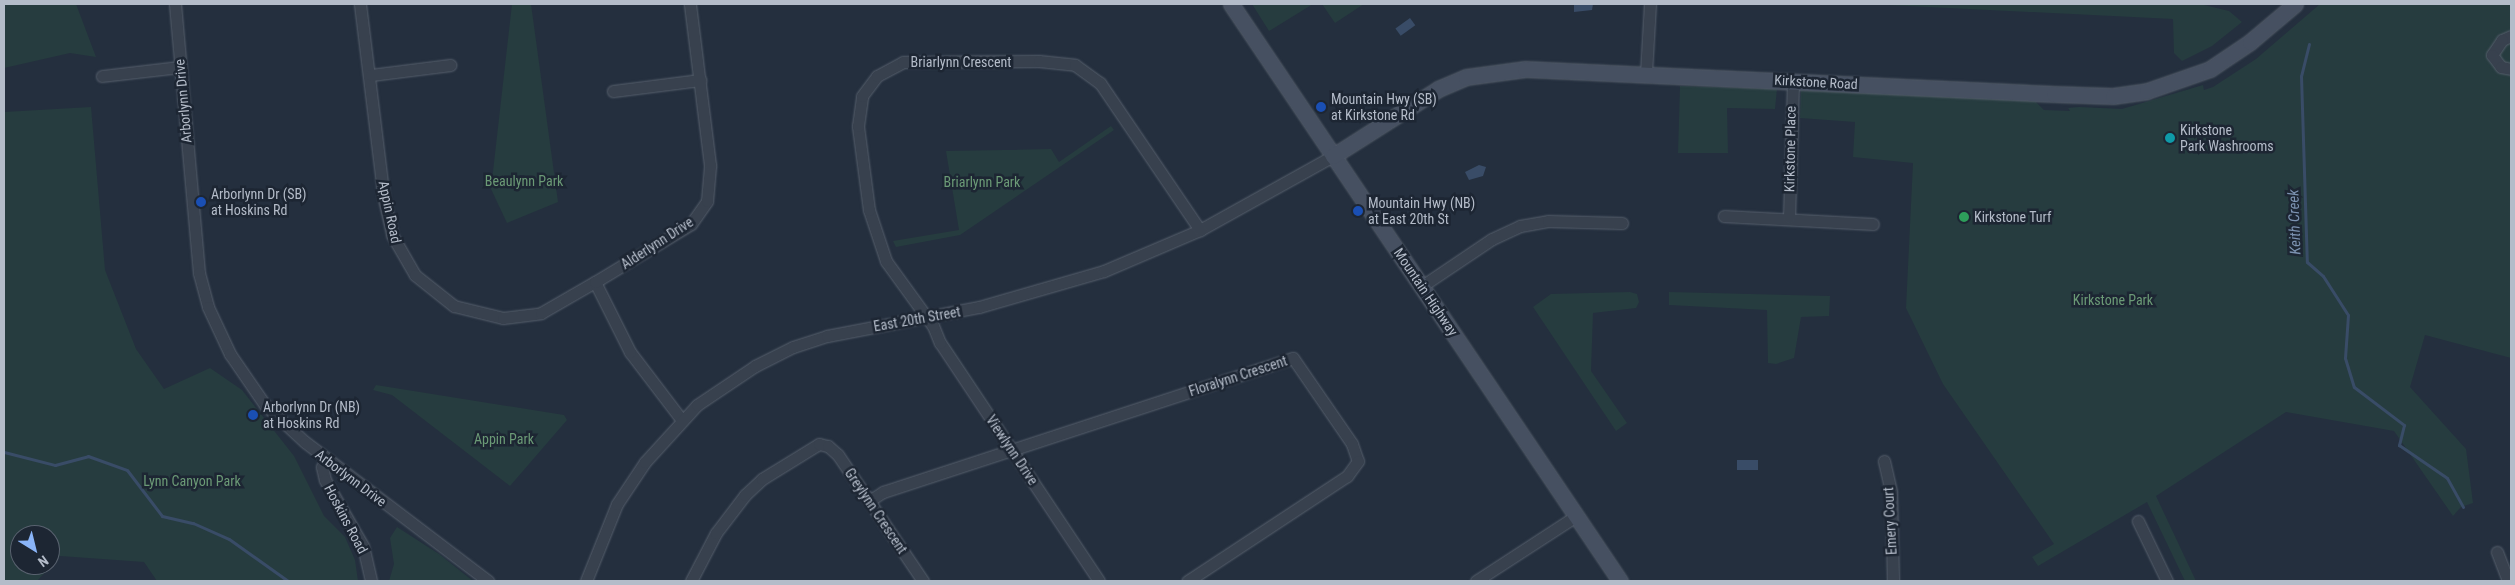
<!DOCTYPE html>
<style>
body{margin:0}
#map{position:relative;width:2515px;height:585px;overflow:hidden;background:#242f3e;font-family:"Roboto Condensed",sans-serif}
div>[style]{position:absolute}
.green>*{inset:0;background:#263c3f}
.water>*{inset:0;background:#394c67;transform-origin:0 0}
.stream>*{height:3px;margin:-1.5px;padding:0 1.5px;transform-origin:1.5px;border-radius:1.5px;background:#394c67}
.roads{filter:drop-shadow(0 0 1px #565f6c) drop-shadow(0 0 1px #565f6c)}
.street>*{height:11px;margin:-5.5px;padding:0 5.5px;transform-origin:5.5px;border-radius:5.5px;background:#38414e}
.secondary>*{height:15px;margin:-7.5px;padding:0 7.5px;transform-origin:7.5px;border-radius:7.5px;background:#465061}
.dots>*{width:14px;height:14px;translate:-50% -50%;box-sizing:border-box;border:2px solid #1d2633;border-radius:50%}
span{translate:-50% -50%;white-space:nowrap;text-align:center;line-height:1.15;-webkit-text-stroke:5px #1d2633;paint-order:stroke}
.street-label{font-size:14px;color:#b4bcc9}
.poi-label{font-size:14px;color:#b4bcc9}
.left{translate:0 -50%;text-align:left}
.park-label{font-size:14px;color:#6b9a76}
.water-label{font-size:15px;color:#7c92b1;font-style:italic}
.frame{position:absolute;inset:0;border:5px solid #b4bcc9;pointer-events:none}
.north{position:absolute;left:10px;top:525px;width:50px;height:50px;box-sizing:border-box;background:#1d2633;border:1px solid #59626f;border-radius:50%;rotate:144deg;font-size:14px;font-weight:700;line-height:20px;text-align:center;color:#b4bcc9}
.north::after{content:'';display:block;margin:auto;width:18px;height:22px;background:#8ab4f8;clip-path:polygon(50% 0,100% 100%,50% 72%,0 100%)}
</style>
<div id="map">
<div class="green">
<div style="clip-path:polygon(4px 4px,76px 4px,96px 57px,70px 53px,4px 68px)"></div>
<div style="clip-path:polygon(512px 4px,531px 4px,558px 202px,507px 223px,491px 189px)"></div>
<div style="clip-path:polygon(1252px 4px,1313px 4px,1269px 31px)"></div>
<div style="clip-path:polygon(1322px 4px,1364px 4px,1335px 23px)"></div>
<div style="clip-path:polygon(1868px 4px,2200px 4px,2229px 11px,2242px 22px,2212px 46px,2182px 61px,2174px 53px,2173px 19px)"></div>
<div style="clip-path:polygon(2320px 4px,2511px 4px,2511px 358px,2425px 335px,2410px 387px,2466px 449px,2473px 503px,2461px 507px,2453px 516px,2394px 431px,2286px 412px,2156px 496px,2196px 581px,2185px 581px,2147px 502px,2038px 566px,2032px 557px,2054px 544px,1943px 384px,1906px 308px,1913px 163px,1853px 157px,1855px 122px,1800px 118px,1801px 90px,2028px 100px,2035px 101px,2044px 110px,2070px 111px,2068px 108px,2079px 107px,2122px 109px,2203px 85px,2204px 90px,2213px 87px,2256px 59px)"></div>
<div style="clip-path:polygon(1680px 86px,1777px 89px,1775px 109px,1727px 108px,1728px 153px,1678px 153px)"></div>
<div style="clip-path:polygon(evenodd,91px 107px,105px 270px,136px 349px,164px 389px,210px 368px,242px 390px,294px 456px,324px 516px,345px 537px,355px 560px,358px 581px,157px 581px,144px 562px,60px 556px,37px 581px,4px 581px,4px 112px,91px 107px,20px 535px,50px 535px,50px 565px,20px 565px,20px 535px)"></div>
<div style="clip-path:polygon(1111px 126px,1114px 130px,960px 235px,896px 247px,893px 241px,959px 230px,946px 151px,1051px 149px,1059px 162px)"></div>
<div style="clip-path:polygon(1630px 292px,1637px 294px,1639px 302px,1636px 308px,1593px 313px,1591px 371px,1627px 423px,1616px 431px,1533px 307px,1551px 294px)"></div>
<div style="clip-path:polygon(1669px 292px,1830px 296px,1829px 316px,1801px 317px,1794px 358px,1776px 364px,1768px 363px,1767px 310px,1669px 305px)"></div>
<div style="clip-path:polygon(376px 385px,564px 415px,567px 420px,510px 486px,392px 395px,373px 390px)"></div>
<div style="clip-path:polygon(397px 527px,439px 554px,473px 581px,389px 581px,394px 564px,390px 538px)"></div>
</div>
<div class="water">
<div style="clip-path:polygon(1574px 4px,1593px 4px,1592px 10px,1574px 12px)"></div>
<div style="left:1410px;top:18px;width:9px;height:18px;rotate:54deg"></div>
<div style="clip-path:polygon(1479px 165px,1486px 167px,1483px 176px,1469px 180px,1465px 172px)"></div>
<div style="left:1737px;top:460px;width:21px;height:10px"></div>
</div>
<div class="stream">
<div style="left:2309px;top:44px;width:33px;rotate:104deg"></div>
<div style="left:2301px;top:76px;width:186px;rotate:88.2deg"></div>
<div style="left:2307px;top:262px;width:21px;rotate:41deg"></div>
<div style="left:2323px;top:276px;width:46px;rotate:57.3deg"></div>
<div style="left:2348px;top:315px;width:43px;rotate:94deg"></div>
<div style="left:2345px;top:358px;width:30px;rotate:73deg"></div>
<div style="left:2354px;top:387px;width:63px;rotate:37.2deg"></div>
<div style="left:2404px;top:425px;width:21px;rotate:104deg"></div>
<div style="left:2399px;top:445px;width:58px;rotate:34.5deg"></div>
<div style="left:2447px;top:478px;width:33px;rotate:61deg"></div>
<div style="left:4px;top:452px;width:53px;rotate:14.3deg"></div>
<div style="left:55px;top:465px;width:34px;rotate:-15deg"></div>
<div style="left:88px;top:456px;width:41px;rotate:19.7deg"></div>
<div style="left:127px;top:470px;width:58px;rotate:52.7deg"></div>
<div style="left:162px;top:516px;width:32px;rotate:13deg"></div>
<div style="left:193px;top:523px;width:39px;rotate:24deg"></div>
<div style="left:229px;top:539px;width:72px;rotate:35.4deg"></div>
</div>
<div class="roads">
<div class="street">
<div style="left:175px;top:4px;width:270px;rotate:84.9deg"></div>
<div style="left:199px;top:273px;width:35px;rotate:75deg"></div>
<div style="left:208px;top:307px;width:52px;rotate:64.9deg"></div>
<div style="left:230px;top:354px;width:62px;rotate:55.5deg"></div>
<div style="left:265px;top:405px;width:54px;rotate:42.8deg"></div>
<div style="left:305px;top:442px;width:230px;rotate:37.2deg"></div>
<div style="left:360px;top:4px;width:196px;rotate:83deg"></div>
<div style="left:384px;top:199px;width:37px;rotate:77deg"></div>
<div style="left:392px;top:235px;width:46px;rotate:60.1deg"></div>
<div style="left:415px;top:275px;width:50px;rotate:38.5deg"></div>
<div style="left:454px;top:306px;width:50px;rotate:13.8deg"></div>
<div style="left:503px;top:318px;width:38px;rotate:-7deg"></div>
<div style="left:541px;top:313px;width:62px;rotate:-29.9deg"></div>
<div style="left:2511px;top:36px;width:10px;rotate:156deg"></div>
<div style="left:2502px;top:40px;width:18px;rotate:124deg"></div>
<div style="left:2492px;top:55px;width:15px;rotate:53deg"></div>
<div style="left:2501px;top:67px;width:10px;rotate:11deg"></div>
<div style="left:1646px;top:73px;width:69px;rotate:-86.7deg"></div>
<div style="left:371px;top:75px;width:80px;rotate:-7.2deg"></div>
<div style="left:102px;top:76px;width:79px;rotate:-6.6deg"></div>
<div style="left:613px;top:91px;width:88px;rotate:-7.2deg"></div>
<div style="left:1724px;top:216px;width:149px;rotate:3.1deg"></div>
<div style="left:1789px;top:218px;width:138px;rotate:-88.3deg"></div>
<div style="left:1422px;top:286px;width:84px;rotate:-33.9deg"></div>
<div style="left:1492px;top:239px;width:31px;rotate:-25deg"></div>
<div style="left:1520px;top:226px;width:28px;rotate:-10deg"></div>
<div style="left:1548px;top:221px;width:74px;rotate:1.5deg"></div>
<div style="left:681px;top:419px;width:84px;rotate:-127.3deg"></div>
<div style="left:630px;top:352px;width:78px;rotate:-116.6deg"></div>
<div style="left:595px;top:282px;width:112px;rotate:-31.1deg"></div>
<div style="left:691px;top:224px;width:28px;rotate:-55deg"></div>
<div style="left:707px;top:201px;width:36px;rotate:-85deg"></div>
<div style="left:710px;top:165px;width:162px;rotate:-97.1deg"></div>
<div style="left:327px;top:459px;width:9px;rotate:122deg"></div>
<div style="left:322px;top:467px;width:13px;rotate:77deg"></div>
<div style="left:325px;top:480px;width:76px;rotate:60.1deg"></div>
<div style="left:363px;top:546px;width:36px;rotate:77deg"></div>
<div style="left:1884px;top:461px;width:32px;rotate:77deg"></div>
<div style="left:1891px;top:492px;width:89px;rotate:88.7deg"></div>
<div style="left:869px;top:501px;width:17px;rotate:-33deg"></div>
<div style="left:883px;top:492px;width:431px;rotate:-18.1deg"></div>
<div style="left:1293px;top:358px;width:104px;rotate:55.5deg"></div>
<div style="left:1352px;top:444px;width:18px;rotate:71deg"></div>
<div style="left:1358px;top:461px;width:19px;rotate:126deg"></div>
<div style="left:1347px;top:476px;width:191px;rotate:146.6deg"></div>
<div style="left:2138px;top:521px;width:67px;rotate:64.2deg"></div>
<div style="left:2497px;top:552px;width:31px;rotate:69deg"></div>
<div style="left:586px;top:581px;width:83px;rotate:-68.1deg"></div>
<div style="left:617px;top:504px;width:50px;rotate:-56.3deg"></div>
<div style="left:645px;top:462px;width:77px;rotate:-47.6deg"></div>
<div style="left:697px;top:405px;width:70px;rotate:-33.9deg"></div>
<div style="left:755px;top:366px;width:42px;rotate:-26.6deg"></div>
<div style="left:793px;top:347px;width:36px;rotate:-18deg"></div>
<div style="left:827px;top:336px;width:155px;rotate:-10.8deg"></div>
<div style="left:979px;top:307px;width:130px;rotate:-16.1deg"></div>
<div style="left:1104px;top:271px;width:104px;rotate:-23.1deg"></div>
<div style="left:1200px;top:230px;width:152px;rotate:-29.1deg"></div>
<div style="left:691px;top:581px;width:54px;rotate:-62.5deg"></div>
<div style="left:716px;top:533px;width:48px;rotate:-52.7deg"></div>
<div style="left:745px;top:495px;width:23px;rotate:-43deg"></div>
<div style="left:762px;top:479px;width:67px;rotate:-31.6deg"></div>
<div style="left:819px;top:444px;width:9px;rotate:13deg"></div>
<div style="left:828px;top:446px;width:13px;rotate:42deg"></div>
<div style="left:838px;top:455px;width:152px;rotate:56deg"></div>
<div style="left:1099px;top:581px;width:286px;rotate:-123.7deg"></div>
<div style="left:940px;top:343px;width:18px;rotate:-112deg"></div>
<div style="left:933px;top:326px;width:80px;rotate:-125.9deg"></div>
<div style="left:886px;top:261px;width:54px;rotate:-108.4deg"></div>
<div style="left:869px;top:210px;width:85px;rotate:-97.5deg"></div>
<div style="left:858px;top:126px;width:30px;rotate:-82deg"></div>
<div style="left:862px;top:96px;width:25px;rotate:-53deg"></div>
<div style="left:877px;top:76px;width:30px;rotate:-28deg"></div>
<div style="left:903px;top:62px;width:136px;rotate:-0.4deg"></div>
<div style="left:1039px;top:61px;width:36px;rotate:6deg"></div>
<div style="left:1075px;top:65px;width:31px;rotate:36deg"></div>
<div style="left:1100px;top:83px;width:178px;rotate:55.8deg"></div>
<div style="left:1476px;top:581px;width:119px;rotate:-33deg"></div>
</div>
<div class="secondary">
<div style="left:1231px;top:4px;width:696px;rotate:56.01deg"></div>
<div style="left:1333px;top:156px;width:125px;rotate:-32.5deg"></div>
<div style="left:1438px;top:89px;width:30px;rotate:-23deg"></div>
<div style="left:1466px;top:77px;width:60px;rotate:-7.7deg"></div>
<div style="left:1525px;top:69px;width:530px;rotate:2.71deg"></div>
<div style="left:2054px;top:94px;width:59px;rotate:1.9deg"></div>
<div style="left:2113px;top:96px;width:34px;rotate:-8deg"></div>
<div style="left:2147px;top:91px;width:67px;rotate:-19.2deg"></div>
<div style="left:2210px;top:69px;width:48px;rotate:-34deg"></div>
<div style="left:2250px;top:42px;width:59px;rotate:-40.2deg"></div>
</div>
</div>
<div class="dots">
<div style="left:1321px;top:107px;background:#1a4fb4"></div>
<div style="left:2170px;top:138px;background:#0f9aa8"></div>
<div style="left:201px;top:202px;background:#1a4fb4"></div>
<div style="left:1358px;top:211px;background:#1a4fb4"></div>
<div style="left:1964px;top:217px;background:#2e9e5b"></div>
<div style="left:253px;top:415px;background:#1a4fb4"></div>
</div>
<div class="street-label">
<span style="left:961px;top:62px">Briarlynn Crescent</span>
<span style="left:1816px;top:82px;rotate:3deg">Kirkstone Road</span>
<span style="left:183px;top:101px;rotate:-95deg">Arborlynn Drive</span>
<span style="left:1790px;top:149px;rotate:-89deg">Kirkstone Place</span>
<span style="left:390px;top:212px;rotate:78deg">Appin Road</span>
<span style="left:657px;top:243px;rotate:-33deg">Alderlynn Drive</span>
<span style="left:1426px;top:292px;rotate:56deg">Mountain Highway</span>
<span style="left:917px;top:319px;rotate:-10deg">East 20th Street</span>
<span style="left:1238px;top:376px;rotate:-18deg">Floralynn Crescent</span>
<span style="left:1012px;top:450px;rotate:56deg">Viewlynn Drive</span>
<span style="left:351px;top:478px;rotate:37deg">Arborlynn Drive</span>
<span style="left:876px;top:511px;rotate:56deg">Greylynn Crescent</span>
<span style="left:346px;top:519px;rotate:62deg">Hoskins Road</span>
<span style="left:1890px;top:521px;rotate:-93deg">Emery Court</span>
</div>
<div class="poi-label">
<span class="left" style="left:1331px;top:107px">Mountain Hwy (SB)<br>at Kirkstone Rd</span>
<span class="left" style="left:2180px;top:138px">Kirkstone<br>Park Washrooms</span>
<span class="left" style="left:211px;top:202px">Arborlynn Dr (SB)<br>at Hoskins Rd</span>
<span class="left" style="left:1368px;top:211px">Mountain Hwy (NB)<br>at East 20th St</span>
<span class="left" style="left:1974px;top:217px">Kirkstone Turf</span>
<span class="left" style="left:263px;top:415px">Arborlynn Dr (NB)<br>at Hoskins Rd</span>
</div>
<div class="park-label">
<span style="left:524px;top:181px">Beaulynn Park</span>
<span style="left:982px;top:182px">Briarlynn Park</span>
<span style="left:2113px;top:300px">Kirkstone Park</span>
<span style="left:504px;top:439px">Appin Park</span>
<span style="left:192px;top:481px">Lynn Canyon Park</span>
</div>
<div class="water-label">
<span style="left:2295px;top:222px;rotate:-92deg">Keith Creek</span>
</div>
<div class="frame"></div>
<div class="north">N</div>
</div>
